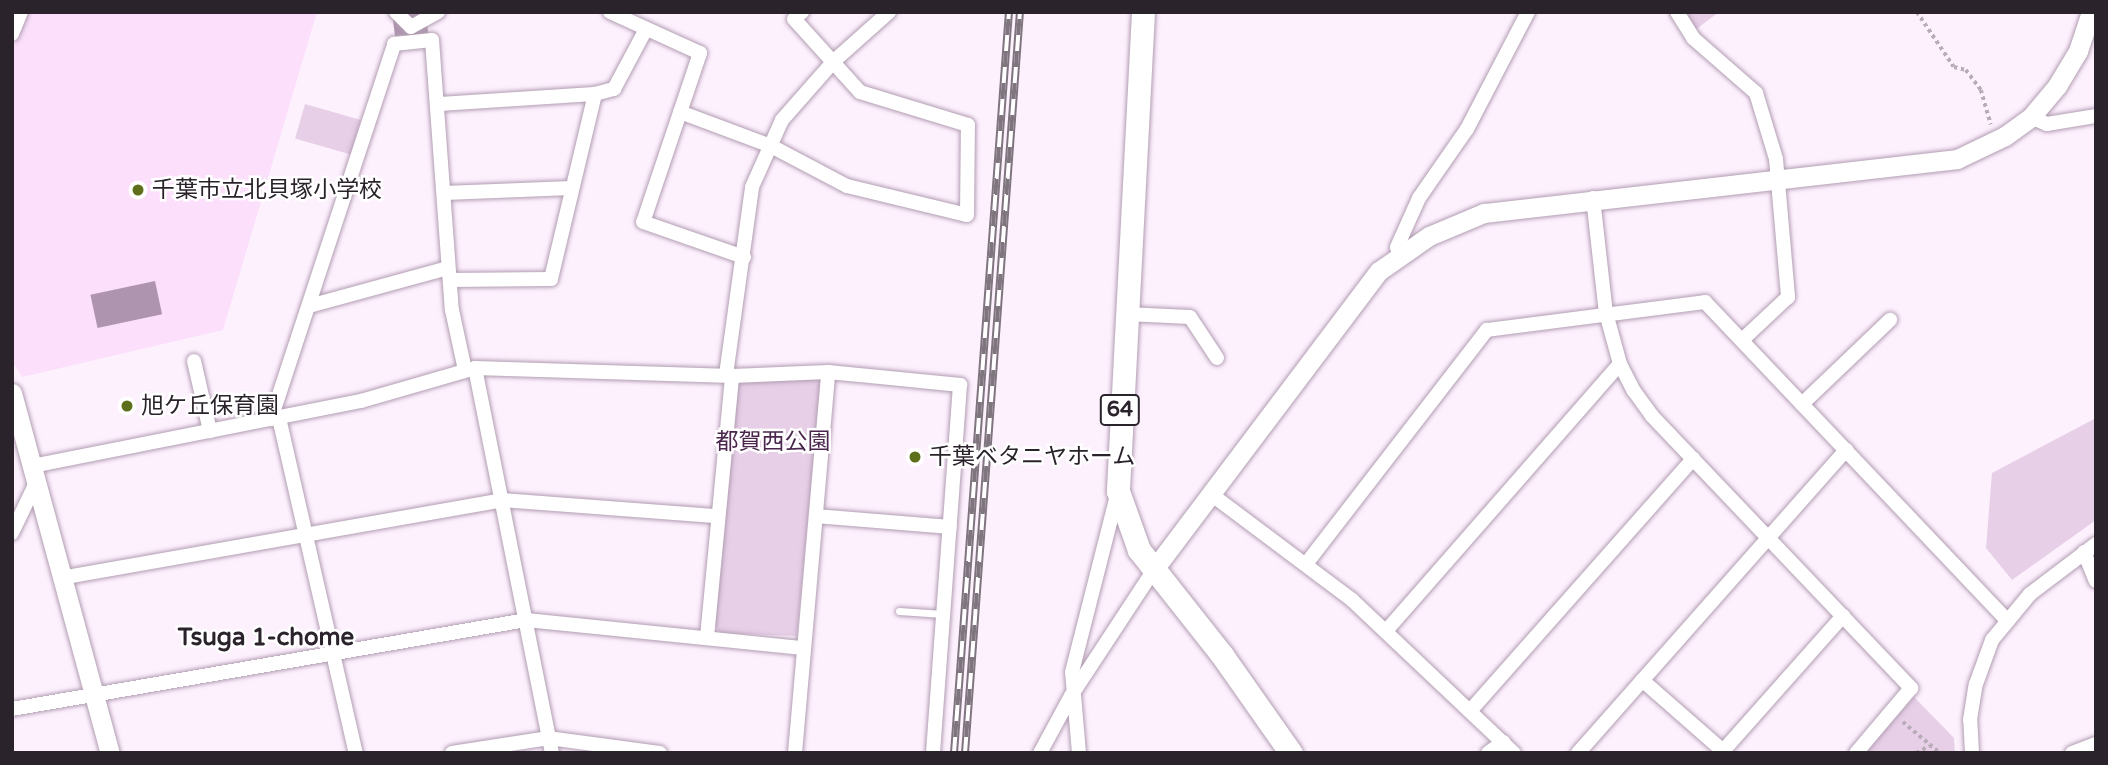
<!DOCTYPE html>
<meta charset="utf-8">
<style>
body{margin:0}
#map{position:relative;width:2108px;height:765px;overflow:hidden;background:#fef1fe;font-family:"Varela Round","Noto Sans JP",sans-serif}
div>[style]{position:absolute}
.built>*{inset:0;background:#fbdffb}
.green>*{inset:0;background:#e7cfe7;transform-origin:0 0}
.water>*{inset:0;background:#ae94af;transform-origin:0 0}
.path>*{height:3.5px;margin-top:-1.75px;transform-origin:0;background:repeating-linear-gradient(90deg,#b7acb7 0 3.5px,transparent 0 7px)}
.roads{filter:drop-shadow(0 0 2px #b19db2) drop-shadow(0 0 2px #b19db2)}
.service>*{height:7px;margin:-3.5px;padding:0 3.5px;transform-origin:3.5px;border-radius:3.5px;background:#fff}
.minor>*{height:14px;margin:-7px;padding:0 7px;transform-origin:7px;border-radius:7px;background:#fff}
.tertiary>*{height:19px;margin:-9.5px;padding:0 9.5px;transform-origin:9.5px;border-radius:9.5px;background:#fff}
.primary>*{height:23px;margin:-11.5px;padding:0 11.5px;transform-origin:11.5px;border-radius:11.5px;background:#fff}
.rail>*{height:8px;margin-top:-4px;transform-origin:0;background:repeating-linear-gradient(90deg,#fff 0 16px,#7f757f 0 32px);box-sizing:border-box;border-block:2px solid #7f757f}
.dots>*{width:19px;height:19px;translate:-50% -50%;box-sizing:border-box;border:4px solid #fff;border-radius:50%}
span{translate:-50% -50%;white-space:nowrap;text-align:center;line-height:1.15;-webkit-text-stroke:5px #fff;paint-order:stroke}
.shield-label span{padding:2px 5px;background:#fff;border:2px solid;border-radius:5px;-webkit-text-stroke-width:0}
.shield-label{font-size:21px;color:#2b232b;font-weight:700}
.poi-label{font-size:23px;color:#2b232b}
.left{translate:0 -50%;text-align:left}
.park-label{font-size:23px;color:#4b274d}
.neighbourhood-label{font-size:24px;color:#2b232b;font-weight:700}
.frame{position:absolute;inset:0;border:14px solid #2b232b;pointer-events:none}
</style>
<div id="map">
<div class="built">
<div style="clip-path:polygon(28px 12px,317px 12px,223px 330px,22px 377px,12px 361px,12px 51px)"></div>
</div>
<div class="green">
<div style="clip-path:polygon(1682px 12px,1719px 12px,1691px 33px)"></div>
<div style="left:305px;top:104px;width:58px;height:36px;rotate:16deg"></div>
<div style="clip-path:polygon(821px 379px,797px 636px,720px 633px,715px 625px,735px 388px,743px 381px)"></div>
<div style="clip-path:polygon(2096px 418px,2096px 520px,2012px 580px,1986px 548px,1992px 473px)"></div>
<div style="clip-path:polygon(1914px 697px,1954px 738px,1955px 753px,1864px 753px)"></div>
</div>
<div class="water">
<div style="clip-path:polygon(392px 12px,426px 12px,428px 33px,395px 36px)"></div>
<div style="left:155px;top:281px;width:34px;height:66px;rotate:78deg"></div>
</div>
<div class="path">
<div style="left:1917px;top:12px;width:66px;rotate:56.1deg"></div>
<div style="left:1954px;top:67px;width:12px;rotate:14deg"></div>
<div style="left:1966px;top:70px;width:25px;rotate:53deg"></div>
<div style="left:1981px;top:90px;width:36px;rotate:74deg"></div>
<div style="left:1903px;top:722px;width:48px;rotate:40deg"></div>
<div style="left:1916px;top:753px;width:15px;rotate:-28deg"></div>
</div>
<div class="roads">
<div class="service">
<div style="left:899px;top:611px;width:44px;rotate:3.9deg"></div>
</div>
<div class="minor">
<div style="left:396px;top:12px;width:21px;rotate:45deg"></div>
<div style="left:411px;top:27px;width:31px;rotate:-29deg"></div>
<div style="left:610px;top:12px;width:99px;rotate:24.5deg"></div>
<div style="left:700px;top:53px;width:178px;rotate:108.6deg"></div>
<div style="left:643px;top:222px;width:107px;rotate:19.1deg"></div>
<div style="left:1677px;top:12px;width:31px;rotate:58deg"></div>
<div style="left:1693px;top:38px;width:84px;rotate:41.1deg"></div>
<div style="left:1756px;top:93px;width:69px;rotate:73.1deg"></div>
<div style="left:1776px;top:159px;width:139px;rotate:85deg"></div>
<div style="left:1788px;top:297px;width:63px;rotate:136.9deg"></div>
<div style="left:12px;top:34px;width:24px;rotate:-68deg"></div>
<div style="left:595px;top:94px;width:20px;rotate:-15deg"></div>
<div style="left:614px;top:89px;width:68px;rotate:-61.9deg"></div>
<div style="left:439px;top:104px;width:156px;rotate:-3.7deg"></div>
<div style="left:595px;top:94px;width:190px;rotate:103.4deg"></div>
<div style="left:551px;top:279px;width:101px;rotate:179.4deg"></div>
<div style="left:680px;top:112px;width:97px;rotate:20.5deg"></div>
<div style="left:771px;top:146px;width:86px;rotate:27.8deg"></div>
<div style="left:847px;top:186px;width:123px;rotate:13.6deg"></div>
<div style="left:967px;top:215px;width:90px;rotate:-89.4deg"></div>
<div style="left:968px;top:125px;width:113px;rotate:-163deg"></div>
<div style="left:860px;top:92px;width:98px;rotate:-132.1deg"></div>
<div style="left:794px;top:19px;width:11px;rotate:-41deg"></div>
<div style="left:2031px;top:117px;width:17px;rotate:24deg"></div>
<div style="left:2047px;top:124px;width:50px;rotate:-9.3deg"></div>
<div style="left:445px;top:193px;width:126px;rotate:-2.3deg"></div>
<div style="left:1593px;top:198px;width:116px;rotate:83.6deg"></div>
<div style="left:1606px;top:313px;width:53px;rotate:74.6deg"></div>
<div style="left:1620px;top:364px;width:30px;rotate:63deg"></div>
<div style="left:1634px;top:391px;width:31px;rotate:54deg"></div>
<div style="left:1652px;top:416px;width:376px;rotate:46.4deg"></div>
<div style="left:1911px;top:688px;width:85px;rotate:130.2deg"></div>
<div style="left:1399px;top:254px;width:7px;rotate:-106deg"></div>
<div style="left:1397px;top:247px;width:54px;rotate:-65.8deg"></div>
<div style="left:1419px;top:198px;width:84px;rotate:-55.2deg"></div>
<div style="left:1467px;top:129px;width:132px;rotate:-62.5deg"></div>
<div style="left:309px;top:306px;width:144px;rotate:-15.3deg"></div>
<div style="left:1126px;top:314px;width:64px;rotate:2.7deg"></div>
<div style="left:1190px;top:317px;width:49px;rotate:56.6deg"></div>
<div style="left:194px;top:361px;width:72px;rotate:77.1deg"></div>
<div style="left:475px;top:368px;width:393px;rotate:78.7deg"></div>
<div style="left:726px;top:375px;width:190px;rotate:-82.1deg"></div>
<div style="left:752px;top:187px;width:73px;rotate:-65.9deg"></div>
<div style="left:782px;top:120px;width:79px;rotate:-48.6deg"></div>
<div style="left:834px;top:61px;width:74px;rotate:-41.7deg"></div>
<div style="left:1802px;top:404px;width:122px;rotate:-43.7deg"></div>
<div style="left:279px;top:418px;width:344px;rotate:77.1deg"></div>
<div style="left:271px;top:419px;width:395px;rotate:-71.8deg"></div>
<div style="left:394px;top:44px;width:38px;rotate:-6deg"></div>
<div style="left:432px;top:40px;width:271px;rotate:85.8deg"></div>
<div style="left:452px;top:310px;width:61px;rotate:77.8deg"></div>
<div style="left:32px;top:466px;width:335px;rotate:-11.2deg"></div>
<div style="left:361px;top:401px;width:119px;rotate:-16.1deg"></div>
<div style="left:475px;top:368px;width:257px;rotate:1.8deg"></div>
<div style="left:732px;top:376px;width:96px;rotate:-2.4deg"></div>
<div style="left:828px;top:372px;width:133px;rotate:5.6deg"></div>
<div style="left:960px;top:385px;width:369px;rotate:94.2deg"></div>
<div style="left:1211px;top:494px;width:176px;rotate:36.9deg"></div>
<div style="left:1352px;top:600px;width:223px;rotate:43.4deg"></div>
<div style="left:816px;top:516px;width:134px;rotate:4.7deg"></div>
<div style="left:12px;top:533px;width:55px;rotate:-64.4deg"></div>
<div style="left:2084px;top:552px;width:31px;rotate:68deg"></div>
<div style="left:1306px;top:564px;width:296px;rotate:-52.3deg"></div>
<div style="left:1487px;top:330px;width:220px;rotate:-7.3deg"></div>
<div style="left:1705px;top:302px;width:437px;rotate:46.5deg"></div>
<div style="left:61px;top:578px;width:448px;rotate:-10deg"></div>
<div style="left:502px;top:500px;width:216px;rotate:4.3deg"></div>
<div style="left:1386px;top:631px;width:355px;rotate:-48.8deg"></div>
<div style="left:707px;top:637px;width:262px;rotate:-84.5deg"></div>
<div style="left:1642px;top:680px;width:108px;rotate:41.2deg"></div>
<div style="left:1723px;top:751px;width:181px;rotate:-48.4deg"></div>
<div style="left:12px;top:709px;width:522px;rotate:-9.82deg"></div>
<div style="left:526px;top:620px;width:279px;rotate:5.8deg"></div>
<div style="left:1470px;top:711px;width:337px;rotate:-48.5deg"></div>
<div style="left:452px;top:753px;width:98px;rotate:-8.8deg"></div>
<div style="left:549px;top:738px;width:112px;rotate:7.7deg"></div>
<div style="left:795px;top:753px;width:382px;rotate:-85deg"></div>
<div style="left:1040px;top:753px;width:65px;rotate:-61.5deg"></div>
<div style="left:1071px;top:696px;width:153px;rotate:-56.7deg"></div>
<div style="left:1079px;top:753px;width:81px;rotate:-94.9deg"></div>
<div style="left:1072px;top:672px;width:187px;rotate:-75.7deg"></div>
<div style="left:1488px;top:753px;width:19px;rotate:-36deg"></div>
<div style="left:1578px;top:753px;width:405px;rotate:-48.5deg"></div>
<div style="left:1972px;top:753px;width:33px;rotate:-93deg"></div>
<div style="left:1970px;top:720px;width:36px;rotate:-81deg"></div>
<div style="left:1976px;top:684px;width:47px;rotate:-70deg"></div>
<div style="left:1992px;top:640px;width:60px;rotate:-50.4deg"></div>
<div style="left:2030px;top:594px;width:83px;rotate:-37.1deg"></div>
<div style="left:2072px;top:753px;width:26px;rotate:-21deg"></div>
</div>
<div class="tertiary">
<div style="left:12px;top:393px;width:373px;rotate:74.8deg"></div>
<div style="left:1155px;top:568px;width:372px;rotate:-53deg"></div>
<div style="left:1379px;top:271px;width:61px;rotate:-35deg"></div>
<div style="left:1429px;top:236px;width:60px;rotate:-22.7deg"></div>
<div style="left:1484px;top:213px;width:476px;rotate:-6.5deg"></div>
<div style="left:1957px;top:159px;width:53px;rotate:-25.6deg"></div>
<div style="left:2005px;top:136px;width:32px;rotate:-36deg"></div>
<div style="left:2031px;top:117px;width:40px;rotate:-50deg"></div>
<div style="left:2057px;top:86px;width:41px;rotate:-59deg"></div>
<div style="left:2078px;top:51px;width:41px;rotate:-71.6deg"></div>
</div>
<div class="primary">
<div style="left:1143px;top:12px;width:480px;rotate:93deg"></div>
<div style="left:1118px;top:491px;width:63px;rotate:70.4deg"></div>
<div style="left:1139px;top:550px;width:134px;rotate:51.7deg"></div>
<div style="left:1222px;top:655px;width:120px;rotate:54.9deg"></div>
</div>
</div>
<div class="rail">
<div style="left:954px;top:753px;width:743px;rotate:-85.76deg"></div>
<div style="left:965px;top:753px;width:743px;rotate:-85.76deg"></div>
</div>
<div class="dots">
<div style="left:138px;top:190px;background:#5e6f1b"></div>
<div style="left:127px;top:406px;background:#5e6f1b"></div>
<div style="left:915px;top:457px;background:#5e6f1b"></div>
</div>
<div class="shield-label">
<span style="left:1120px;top:410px">64</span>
</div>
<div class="poi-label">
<span class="left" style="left:152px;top:190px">千葉市立北貝塚小学校</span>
<span class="left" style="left:141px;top:406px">旭ケ丘保育園</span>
<span class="left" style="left:929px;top:457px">千葉ベタニヤホーム</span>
</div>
<div class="park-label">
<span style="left:773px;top:442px">都賀西公園</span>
</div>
<div class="neighbourhood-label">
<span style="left:266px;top:638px">Tsuga 1-chome</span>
</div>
<div class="frame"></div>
</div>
